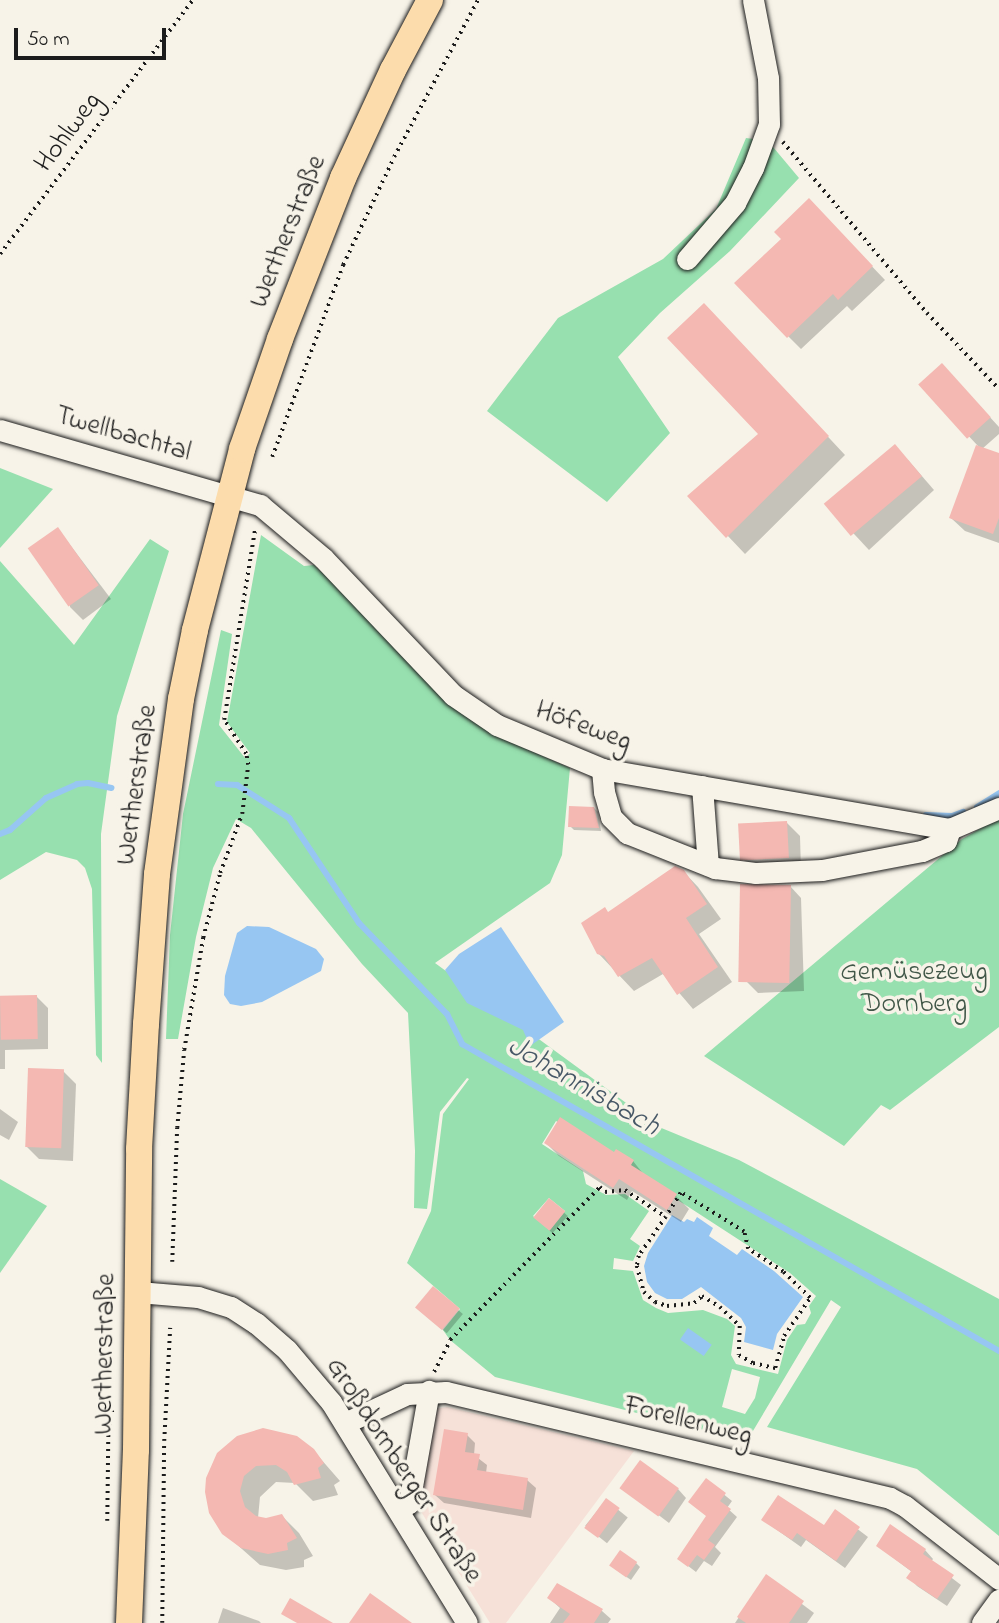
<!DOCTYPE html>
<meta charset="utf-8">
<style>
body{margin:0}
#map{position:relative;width:999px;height:1623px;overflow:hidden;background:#f7f3e8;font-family:"Indie Flower",sans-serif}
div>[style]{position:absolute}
.built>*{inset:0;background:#f6e1d8}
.green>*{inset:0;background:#97e0af}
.water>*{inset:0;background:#97c6f2;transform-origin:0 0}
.shadow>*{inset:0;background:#0003;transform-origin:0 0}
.stream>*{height:6px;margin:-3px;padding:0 3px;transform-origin:3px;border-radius:3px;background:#97c6f2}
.building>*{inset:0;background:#f4b8b2;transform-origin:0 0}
.path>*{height:3.5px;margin-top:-1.75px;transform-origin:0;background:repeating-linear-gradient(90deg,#1c1c1c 0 2px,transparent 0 7px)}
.roads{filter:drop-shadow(0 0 2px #1c1c1c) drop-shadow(0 0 2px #1c1c1c)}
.minor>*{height:21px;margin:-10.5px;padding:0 10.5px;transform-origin:10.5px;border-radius:10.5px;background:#f7f3e8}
.major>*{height:26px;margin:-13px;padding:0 13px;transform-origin:13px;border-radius:13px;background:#fcdcac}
span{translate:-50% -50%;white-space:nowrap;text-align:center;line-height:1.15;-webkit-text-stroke:7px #f7f3e8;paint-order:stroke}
.street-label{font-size:28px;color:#1c1c1c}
.park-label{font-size:28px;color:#415748}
.water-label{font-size:30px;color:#475867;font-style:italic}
.scale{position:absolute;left:14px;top:28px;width:152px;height:32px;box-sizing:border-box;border:4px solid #1c1c1c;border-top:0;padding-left:9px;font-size:21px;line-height:24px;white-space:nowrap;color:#1c1c1c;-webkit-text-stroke:5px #f7f3e8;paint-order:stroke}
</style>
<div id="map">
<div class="built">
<div style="clip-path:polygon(447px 1407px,634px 1451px,506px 1623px,490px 1623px,407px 1489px,421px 1411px)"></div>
</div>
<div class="green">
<div style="clip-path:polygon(746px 138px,768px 141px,799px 178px,730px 251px,660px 313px,618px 357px,670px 433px,607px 502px,487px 411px,558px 318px,663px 259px,716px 209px)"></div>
<div style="clip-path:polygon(0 468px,53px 489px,0 548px)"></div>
<div style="clip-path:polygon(evenodd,261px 535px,304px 566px,314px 565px,504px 739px,570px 768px,562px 855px,550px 883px,435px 963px,659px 1127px,739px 1160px,999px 1299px,999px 1536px,917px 1469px,767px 1427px,841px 1307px,831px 1300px,747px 1441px,495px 1377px,450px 1340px,443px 1330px,460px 1309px,407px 1263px,431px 1211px,443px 1114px,469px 1079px,467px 1078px,440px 1112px,427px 1209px,414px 1208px,415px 1151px,408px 1013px,362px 964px,251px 828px,236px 819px,213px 868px,196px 937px,178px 1039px,166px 1039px,170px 935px,183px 814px,221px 630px,232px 634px,219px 725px,245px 758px,250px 753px,227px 722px,261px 535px,556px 1121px,790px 1273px,816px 1296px,809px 1306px,811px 1313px,805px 1324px,797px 1325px,787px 1340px,778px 1374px,736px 1364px,731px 1355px,735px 1326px,727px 1319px,703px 1310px,668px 1313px,656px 1308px,643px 1300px,633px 1271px,613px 1269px,614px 1258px,633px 1261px,640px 1246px,630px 1239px,649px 1211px,625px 1194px,606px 1195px,586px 1184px,583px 1171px,542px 1144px,556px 1121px,261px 535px,549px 1198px,565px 1211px,549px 1230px,533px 1216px,549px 1198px,261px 535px,732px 1369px,760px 1377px,755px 1398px,745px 1414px,722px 1407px,732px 1369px)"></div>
<div style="clip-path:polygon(150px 539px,169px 551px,117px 716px,101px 834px,102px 1063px,96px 1055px,92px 889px,85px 868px,77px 860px,46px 852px,0 880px,0 561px,74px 645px)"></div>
<div style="clip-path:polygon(999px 818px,999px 1027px,890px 1110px,881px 1105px,844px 1146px,704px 1056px,962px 839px)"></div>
<div style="clip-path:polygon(0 1179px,47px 1206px,0 1273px)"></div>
</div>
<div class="water">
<div style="clip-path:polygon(247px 926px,269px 927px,316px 949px,324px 959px,321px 971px,262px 1002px,241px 1006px,230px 1004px,224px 995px,225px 976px,237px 933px)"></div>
<div style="clip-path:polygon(501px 927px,564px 1022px,530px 1046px,523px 1030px,467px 1003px,445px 970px,459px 954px)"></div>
<div style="clip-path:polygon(672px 1215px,684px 1222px,687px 1219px,694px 1222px,697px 1217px,713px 1228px,709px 1236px,737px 1255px,742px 1249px,774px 1271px,803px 1297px,777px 1334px,773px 1350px,744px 1342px,746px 1327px,741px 1318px,701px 1287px,682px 1299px,667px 1299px,655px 1293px,647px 1282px,644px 1266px,648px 1253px)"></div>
<div style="left:688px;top:1328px;width:29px;height:14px;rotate:35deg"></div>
</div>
<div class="shadow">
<div style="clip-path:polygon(822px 214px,885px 280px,852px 311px,847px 306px,801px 349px,788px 336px)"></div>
<div style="clip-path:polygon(722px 323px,845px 455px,745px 554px,690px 496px,761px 434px)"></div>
<div style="clip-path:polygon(955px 379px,999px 427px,999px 434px,982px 449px,999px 455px,999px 543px,965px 531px,951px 518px,978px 446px,921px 385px)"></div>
<div style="clip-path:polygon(908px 460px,934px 490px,869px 550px,828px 506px)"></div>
<div style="clip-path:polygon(58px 529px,111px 599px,83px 620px,70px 607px)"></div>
<div style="clip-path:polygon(594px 808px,598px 812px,601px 831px,574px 830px,570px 826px)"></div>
<div style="clip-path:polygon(787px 823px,800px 836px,801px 871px,754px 870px,741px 857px)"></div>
<div style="clip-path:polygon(683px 871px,698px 887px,721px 919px,699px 934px,732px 982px,693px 1009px,663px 974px,634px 991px,598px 953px,609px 913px)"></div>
<div style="clip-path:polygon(790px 886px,801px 898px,804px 991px,758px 993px,746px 981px)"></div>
<div style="clip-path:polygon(36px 996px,48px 1008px,48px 1049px,5px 1050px,5px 1069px,0 1069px,0 997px)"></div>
<div style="clip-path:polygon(63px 1071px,76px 1084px,73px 1161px,39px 1159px,26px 1146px)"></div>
<div style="clip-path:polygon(0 1109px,18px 1122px,9px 1140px,0 1135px)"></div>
<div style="clip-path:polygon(546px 1143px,614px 1154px,633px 1161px,645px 1176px,676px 1196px,689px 1209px,681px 1222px,632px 1191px,627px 1200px,559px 1156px)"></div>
<div style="left:550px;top:1200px;width:24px;height:23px;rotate:42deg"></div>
<div style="left:433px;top:1289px;width:39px;height:25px;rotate:40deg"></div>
<div style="clip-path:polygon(467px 1435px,475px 1443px,474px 1455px,487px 1465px,486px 1473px,527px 1480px,536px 1488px,531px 1518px,444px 1503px,435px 1495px)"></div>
<div style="clip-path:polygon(313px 1450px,340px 1481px,334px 1485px,338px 1495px,313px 1501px,295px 1483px,276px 1482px,260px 1497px,258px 1518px,266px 1520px,282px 1516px,299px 1533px,313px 1556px,304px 1560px,304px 1567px,286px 1570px,260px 1565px,224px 1533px,211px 1469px)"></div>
<div style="clip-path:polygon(706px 1480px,732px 1501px,727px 1508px,737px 1517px,715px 1547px,721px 1553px,712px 1566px,704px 1561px,696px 1572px,679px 1559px,708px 1517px)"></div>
<div style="clip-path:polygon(623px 1488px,678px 1489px,686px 1498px,669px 1523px)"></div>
<div style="left:606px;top:1500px;width:28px;height:33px;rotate:39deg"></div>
<div style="clip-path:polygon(835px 1512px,868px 1537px,845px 1568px,806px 1540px,801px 1547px,763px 1520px,824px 1527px)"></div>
<div style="clip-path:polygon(878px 1546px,925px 1550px,933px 1559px,931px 1562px,961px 1585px,947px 1606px,917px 1586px,909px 1577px,912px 1572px)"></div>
<div style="clip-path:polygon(636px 1563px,640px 1567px,631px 1580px,615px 1569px)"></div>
<div style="clip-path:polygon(766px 1577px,814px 1613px,807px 1623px,735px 1623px)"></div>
<div style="clip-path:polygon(558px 1585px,602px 1611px,611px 1619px,608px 1623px,550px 1623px,560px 1608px,549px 1598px)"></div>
<div style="clip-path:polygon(223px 1608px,259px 1621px,261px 1623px,218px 1623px)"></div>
</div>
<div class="stream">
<div style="left:218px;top:784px;width:19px;rotate:3deg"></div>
<div style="left:237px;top:785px;width:62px;rotate:32.4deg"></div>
<div style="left:289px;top:818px;width:126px;rotate:56.3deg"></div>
<div style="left:359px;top:923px;width:127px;rotate:46deg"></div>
<div style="left:447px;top:1014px;width:34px;rotate:63deg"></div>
<div style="left:462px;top:1044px;width:619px;rotate:29.76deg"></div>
<div style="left:977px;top:807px;width:26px;rotate:-32deg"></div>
<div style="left:926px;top:815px;width:26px;rotate:2deg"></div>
<div style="left:952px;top:816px;width:12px;rotate:-20deg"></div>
<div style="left:0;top:834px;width:11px;rotate:-22deg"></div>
<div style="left:10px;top:830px;width:48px;rotate:-41.6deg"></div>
<div style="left:46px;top:798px;width:34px;rotate:-24deg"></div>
<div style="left:77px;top:784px;width:11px;rotate:-5deg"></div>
<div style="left:88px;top:783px;width:24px;rotate:12deg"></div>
</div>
<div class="building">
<div style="clip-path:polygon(809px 198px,873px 266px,838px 300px,833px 294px,787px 338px,734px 283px,781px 239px,774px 232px)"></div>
<div style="clip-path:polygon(704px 303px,829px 436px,726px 538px,687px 496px,758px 434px,667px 338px)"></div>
<div style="left:942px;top:363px;width:73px;height:32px;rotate:48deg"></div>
<div style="left:895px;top:444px;width:42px;height:93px;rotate:50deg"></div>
<div style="clip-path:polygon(976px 445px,999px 453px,999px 518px,993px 534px,949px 518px)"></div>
<div style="left:58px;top:527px;width:71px;height:37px;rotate:55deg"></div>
<div style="clip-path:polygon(569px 806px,594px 807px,599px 828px,568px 827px)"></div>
<div style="left:787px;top:821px;width:37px;height:49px;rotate:87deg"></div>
<div style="clip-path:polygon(675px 866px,684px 870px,707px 904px,686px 918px,718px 967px,677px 995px,652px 958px,618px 977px,604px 956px,597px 954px,581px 923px,605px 907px,608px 912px)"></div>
<div style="left:740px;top:884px;width:51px;height:98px;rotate:1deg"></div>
<div style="left:37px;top:995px;width:44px;height:37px;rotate:89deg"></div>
<div style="left:28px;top:1068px;width:36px;height:79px;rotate:2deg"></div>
<div style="clip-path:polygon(560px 1117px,614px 1152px,616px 1149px,634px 1160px,631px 1165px,677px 1194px,667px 1210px,619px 1179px,613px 1188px,544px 1143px)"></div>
<div style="left:549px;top:1198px;width:21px;height:25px;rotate:39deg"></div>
<div style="left:433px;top:1286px;width:35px;height:28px;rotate:40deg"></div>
<div style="clip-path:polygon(263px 1428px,297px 1436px,314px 1449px,324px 1463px,318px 1468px,321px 1478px,294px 1485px,287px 1472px,276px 1465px,256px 1466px,244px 1476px,240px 1491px,245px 1507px,256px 1516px,266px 1518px,282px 1514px,297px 1538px,287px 1543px,288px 1550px,268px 1554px,241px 1548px,222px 1534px,209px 1513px,205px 1492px,206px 1478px,217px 1453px,237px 1436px)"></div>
<div style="clip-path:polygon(444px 1429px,468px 1433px,465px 1452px,480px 1454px,477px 1470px,528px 1478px,523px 1510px,433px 1495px)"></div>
<div style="left:640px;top:1460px;width:48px;height:35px;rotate:36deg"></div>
<div style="clip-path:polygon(706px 1478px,726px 1493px,720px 1501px,731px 1509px,708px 1540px,715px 1545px,704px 1560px,697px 1555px,688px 1567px,677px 1559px,706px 1516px,688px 1502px)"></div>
<div style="clip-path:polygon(778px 1495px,824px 1525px,835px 1509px,860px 1527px,836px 1561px,797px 1533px,792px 1540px,761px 1520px)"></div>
<div style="left:606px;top:1498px;width:17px;height:37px;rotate:36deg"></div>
<div style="clip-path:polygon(890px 1524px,926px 1549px,923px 1554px,954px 1575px,937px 1599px,906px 1578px,911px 1571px,876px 1546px)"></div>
<div style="left:620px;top:1550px;width:21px;height:19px;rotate:35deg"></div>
<div style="clip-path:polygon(766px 1574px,804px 1601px,789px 1623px,746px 1623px,737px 1617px)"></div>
<div style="clip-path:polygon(557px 1583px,603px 1609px,594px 1623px,563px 1623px,570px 1614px,547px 1598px)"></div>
<div style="clip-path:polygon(370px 1593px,412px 1623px,349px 1623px)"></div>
<div style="clip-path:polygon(290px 1598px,333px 1623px,297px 1623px,281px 1614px)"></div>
</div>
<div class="path">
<div style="left:783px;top:142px;width:224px;rotate:49.9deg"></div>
<div style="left:927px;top:313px;width:105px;rotate:46.5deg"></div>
<div style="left:0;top:254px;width:319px;rotate:-52.8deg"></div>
<div style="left:272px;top:457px;width:205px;rotate:-69.7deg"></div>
<div style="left:343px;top:265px;width:119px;rotate:-64.7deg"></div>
<div style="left:394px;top:157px;width:178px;rotate:-61.9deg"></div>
<div style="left:172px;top:1262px;width:134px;rotate:-87.9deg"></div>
<div style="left:177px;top:1128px;width:78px;rotate:-84.9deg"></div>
<div style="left:184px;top:1050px;width:114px;rotate:-80.4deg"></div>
<div style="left:203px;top:938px;width:67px;rotate:-75.3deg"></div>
<div style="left:220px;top:873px;width:63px;rotate:-69.6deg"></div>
<div style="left:242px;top:814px;width:49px;rotate:-83deg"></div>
<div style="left:248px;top:765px;width:11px;rotate:-100deg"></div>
<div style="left:246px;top:754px;width:40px;rotate:-122.9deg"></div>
<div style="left:224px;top:720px;width:194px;rotate:-80.8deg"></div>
<div style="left:434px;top:1372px;width:36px;rotate:-63deg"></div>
<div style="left:450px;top:1340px;width:214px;rotate:-45.6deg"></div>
<div style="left:600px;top:1187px;width:7px;rotate:45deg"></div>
<div style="left:605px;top:1192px;width:20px;rotate:-6deg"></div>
<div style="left:625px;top:1190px;width:49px;rotate:33.4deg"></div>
<div style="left:666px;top:1217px;width:47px;rotate:124.7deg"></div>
<div style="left:639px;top:1256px;width:10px;rotate:101deg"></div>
<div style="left:637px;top:1266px;width:27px;rotate:75deg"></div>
<div style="left:644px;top:1292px;width:15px;rotate:42deg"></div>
<div style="left:655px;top:1302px;width:13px;rotate:18deg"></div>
<div style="left:667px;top:1306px;width:27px;rotate:-6deg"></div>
<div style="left:694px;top:1303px;width:11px;rotate:-41deg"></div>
<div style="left:702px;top:1296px;width:21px;rotate:31deg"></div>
<div style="left:720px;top:1307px;width:28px;rotate:44deg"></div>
<div style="left:740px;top:1326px;width:29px;rotate:92deg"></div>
<div style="left:739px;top:1355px;width:16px;rotate:30deg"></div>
<div style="left:753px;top:1363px;width:23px;rotate:13deg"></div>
<div style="left:775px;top:1368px;width:33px;rotate:-74deg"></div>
<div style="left:784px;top:1336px;width:46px;rotate:-55.6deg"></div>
<div style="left:810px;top:1298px;width:37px;rotate:-136deg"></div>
<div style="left:783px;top:1272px;width:42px;rotate:-146.7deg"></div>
<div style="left:748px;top:1249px;width:17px;rotate:-103deg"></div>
<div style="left:744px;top:1232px;width:74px;rotate:-148.2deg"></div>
<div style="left:681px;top:1193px;width:28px;rotate:122deg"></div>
<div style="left:107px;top:1521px;width:88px;rotate:-89.3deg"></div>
<div style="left:108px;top:1433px;width:23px;rotate:-80deg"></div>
<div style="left:162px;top:1623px;width:182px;rotate:-89.4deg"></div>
<div style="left:164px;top:1441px;width:113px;rotate:-87deg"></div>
</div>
<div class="roads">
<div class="minor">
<div style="left:687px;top:259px;width:74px;rotate:-49.4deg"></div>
<div style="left:735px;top:203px;width:39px;rotate:-63deg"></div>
<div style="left:753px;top:168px;width:47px;rotate:-70deg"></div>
<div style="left:769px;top:124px;width:46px;rotate:-91.2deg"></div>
<div style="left:768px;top:78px;width:79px;rotate:-100.9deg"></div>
<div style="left:0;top:430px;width:271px;rotate:16.1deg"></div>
<div style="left:260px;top:505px;width:82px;rotate:40.1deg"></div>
<div style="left:323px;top:558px;width:189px;rotate:46.5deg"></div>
<div style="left:453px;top:695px;width:53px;rotate:34.3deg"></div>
<div style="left:497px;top:725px;width:114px;rotate:22.7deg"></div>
<div style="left:602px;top:769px;width:353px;rotate:9.8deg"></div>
<div style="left:950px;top:829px;width:53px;rotate:-23.2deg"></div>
<div style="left:602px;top:769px;width:23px;rotate:85deg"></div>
<div style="left:604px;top:792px;width:26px;rotate:74deg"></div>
<div style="left:611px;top:817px;width:23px;rotate:45deg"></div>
<div style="left:627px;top:833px;width:95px;rotate:21.7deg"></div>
<div style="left:715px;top:868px;width:40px;rotate:7.1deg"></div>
<div style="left:755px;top:873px;width:67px;rotate:-2.6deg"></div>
<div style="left:822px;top:870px;width:102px;rotate:-10.8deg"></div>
<div style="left:922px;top:851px;width:26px;rotate:-23deg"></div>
<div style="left:946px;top:841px;width:13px;rotate:-72deg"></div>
<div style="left:702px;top:786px;width:79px;rotate:85.7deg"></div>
<div style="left:138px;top:1292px;width:60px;rotate:4.8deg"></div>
<div style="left:198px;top:1297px;width:34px;rotate:17deg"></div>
<div style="left:231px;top:1307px;width:30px;rotate:33deg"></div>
<div style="left:256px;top:1323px;width:41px;rotate:41.1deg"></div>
<div style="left:287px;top:1350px;width:68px;rotate:49.8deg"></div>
<div style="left:331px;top:1402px;width:259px;rotate:58.4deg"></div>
<div style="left:345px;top:1423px;width:68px;rotate:-25.1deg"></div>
<div style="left:407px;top:1394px;width:39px;rotate:-3deg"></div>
<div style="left:446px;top:1392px;width:456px;rotate:13.4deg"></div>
<div style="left:890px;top:1498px;width:17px;rotate:28deg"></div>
<div style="left:905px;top:1506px;width:119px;rotate:37.8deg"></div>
<div style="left:398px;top:1509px;width:13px;rotate:-29deg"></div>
<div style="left:409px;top:1503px;width:114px;rotate:-79.9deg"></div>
<div style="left:982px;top:1623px;width:29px;rotate:-54deg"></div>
</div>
<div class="major">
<div style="left:129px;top:1623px;width:173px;rotate:-87.7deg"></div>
<div style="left:136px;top:1450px;width:301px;rotate:-89.4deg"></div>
<div style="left:139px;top:1149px;width:125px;rotate:-86.8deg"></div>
<div style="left:146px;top:1024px;width:150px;rotate:-85.8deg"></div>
<div style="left:157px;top:874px;width:177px;rotate:-82.2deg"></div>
<div style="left:181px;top:699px;width:70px;rotate:-78.5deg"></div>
<div style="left:195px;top:630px;width:187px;rotate:-75.4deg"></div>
<div style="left:242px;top:449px;width:116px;rotate:-70.9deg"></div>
<div style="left:280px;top:339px;width:173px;rotate:-68.6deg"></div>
<div style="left:343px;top:178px;width:119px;rotate:-65.2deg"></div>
<div style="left:393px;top:70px;width:79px;rotate:-62.1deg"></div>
</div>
</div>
<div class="street-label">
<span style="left:69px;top:133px;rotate:-53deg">Hohlweg</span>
<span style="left:289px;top:232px;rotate:-68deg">Wertherstraße</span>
<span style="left:123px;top:435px;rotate:16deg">Twellbachtal</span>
<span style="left:583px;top:727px;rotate:20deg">Höfeweg</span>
<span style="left:138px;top:785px;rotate:-82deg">Wertherstraße</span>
<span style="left:106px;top:1354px;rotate:-89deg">Wertherstraße</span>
<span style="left:688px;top:1422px;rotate:14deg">Forellenweg</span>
<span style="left:403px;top:1471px;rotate:57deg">Großdornberger Straße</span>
</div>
<div class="park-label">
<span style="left:914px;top:989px">Gemüsezeug<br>Dornberg</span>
</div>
<div class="water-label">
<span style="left:583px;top:1087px;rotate:30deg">Johannisbach</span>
</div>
<div class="scale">50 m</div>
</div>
